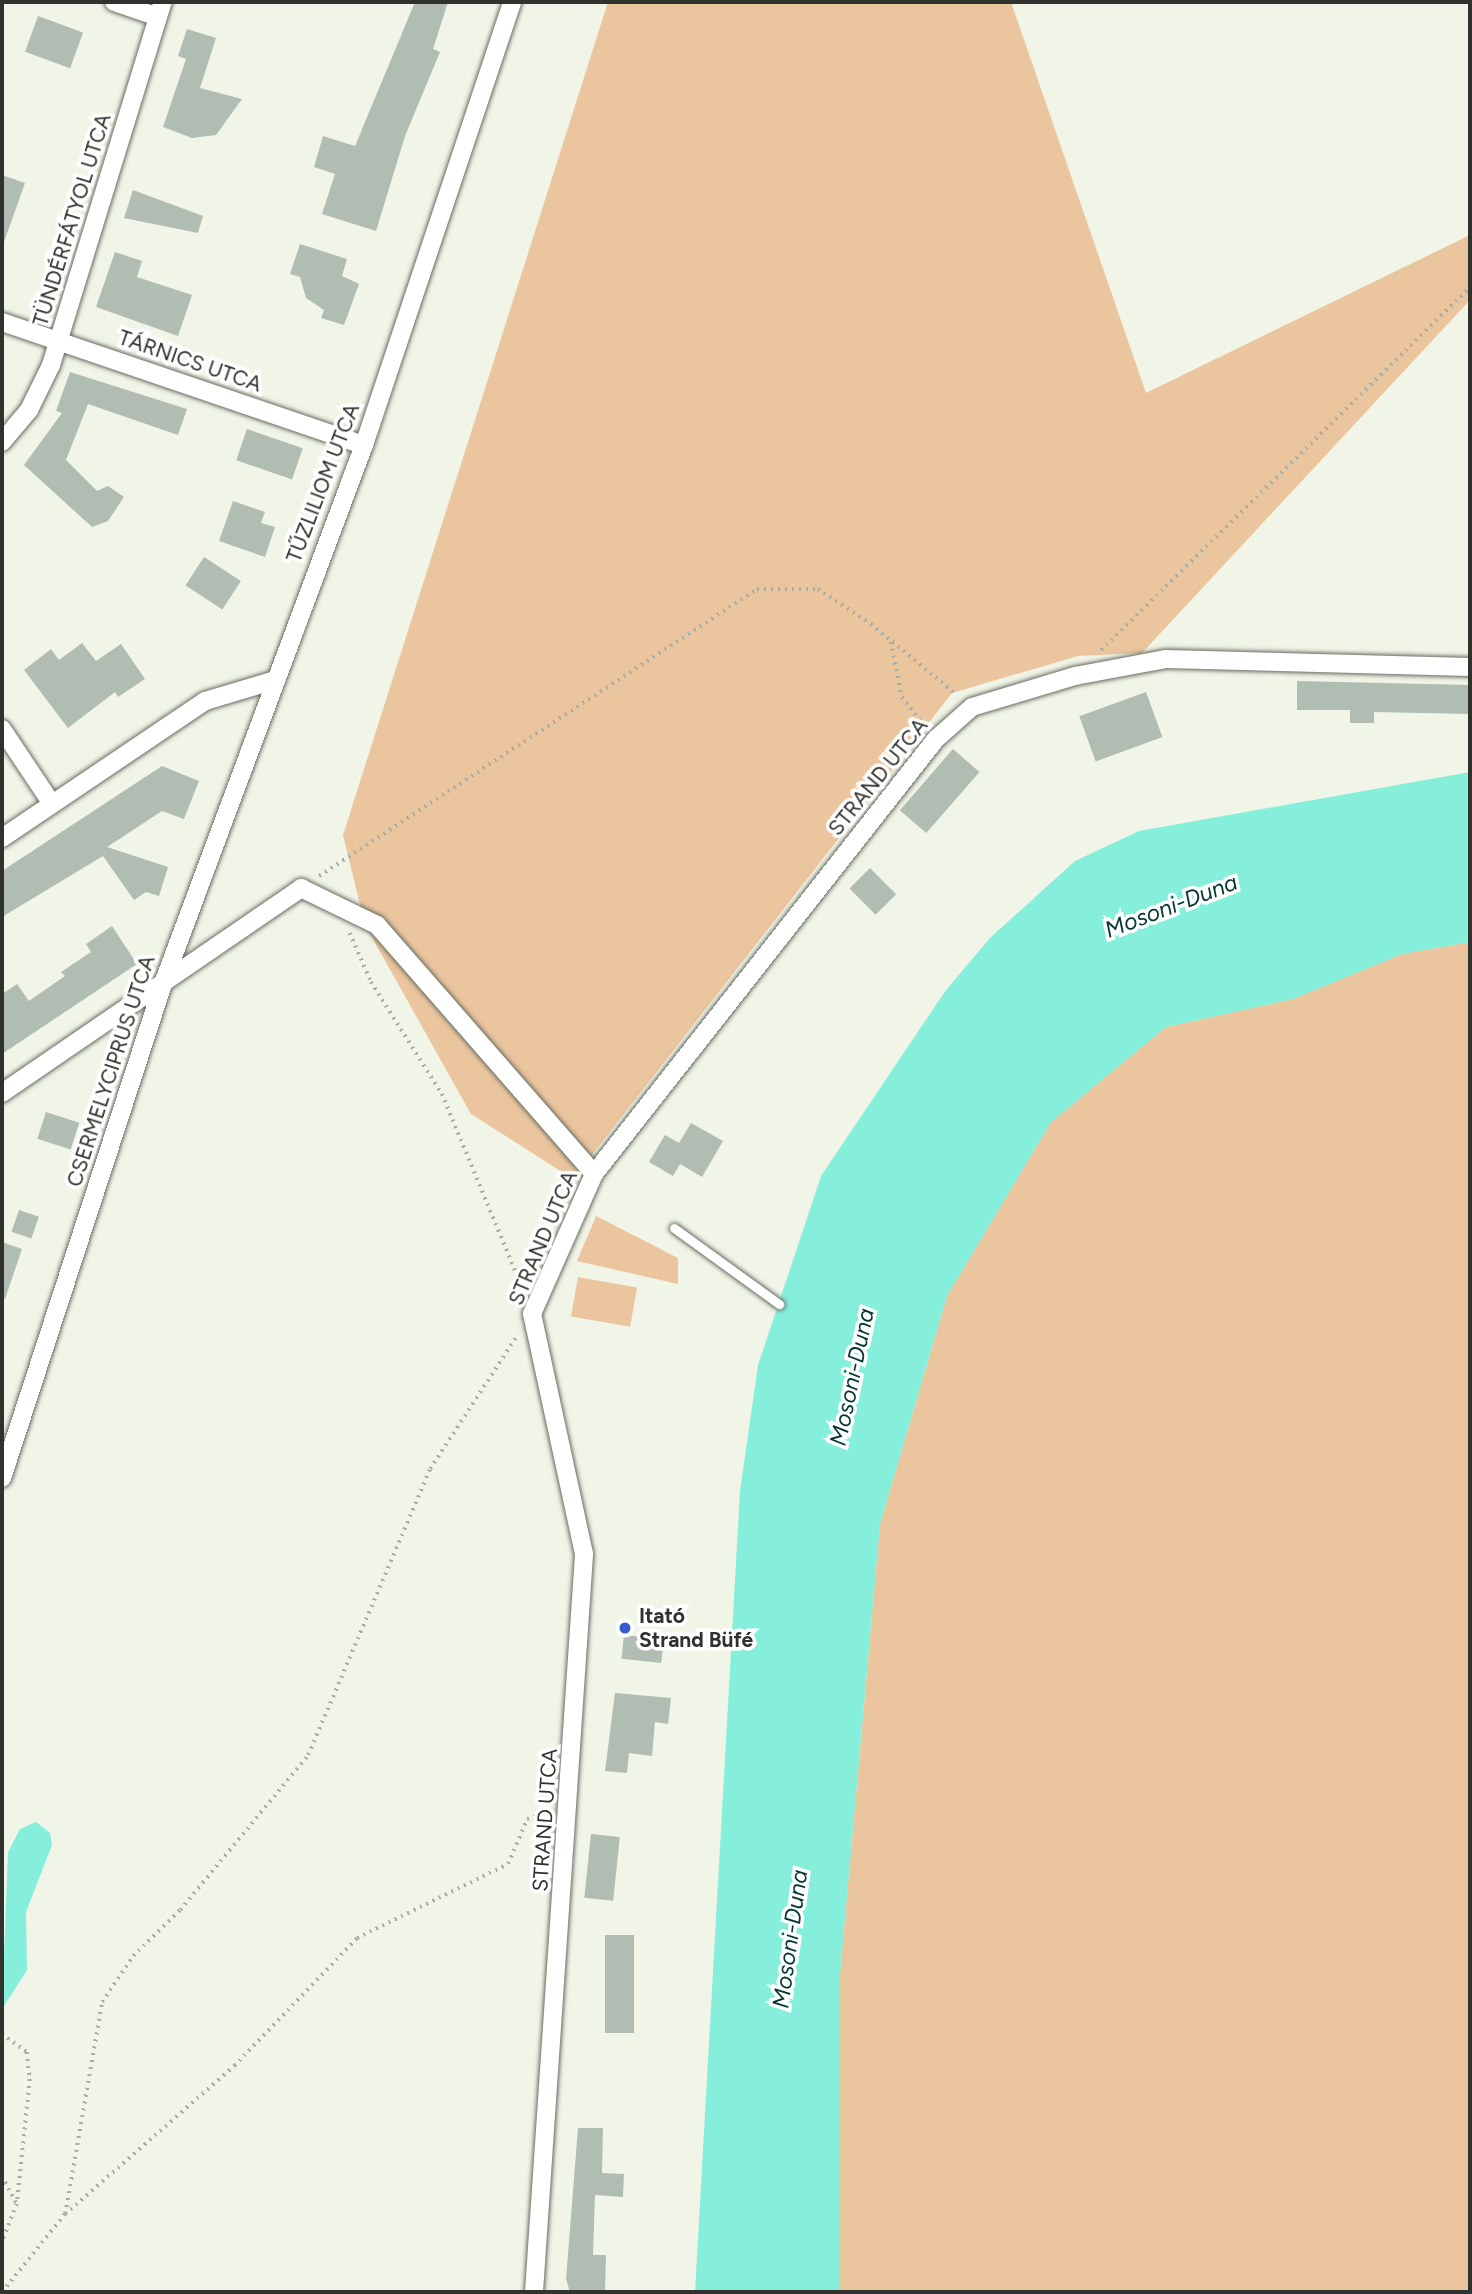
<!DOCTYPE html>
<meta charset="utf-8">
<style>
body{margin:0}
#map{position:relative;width:1472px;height:2294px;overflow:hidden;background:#f0f5e8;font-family:Figtree,sans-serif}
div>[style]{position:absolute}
.green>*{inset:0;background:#eac59e;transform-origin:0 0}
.water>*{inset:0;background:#85efdc}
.building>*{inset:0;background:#b1bcb3;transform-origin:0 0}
.path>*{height:3.5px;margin-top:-1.75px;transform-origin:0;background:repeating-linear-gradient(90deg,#a9ada3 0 2px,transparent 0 7px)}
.roads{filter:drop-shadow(0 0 2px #686c61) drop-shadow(0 0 2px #686c61)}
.service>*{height:9px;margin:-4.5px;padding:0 4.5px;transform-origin:4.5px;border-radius:4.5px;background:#fff}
.minor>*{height:18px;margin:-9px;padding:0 9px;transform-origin:9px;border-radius:9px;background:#fff}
.dots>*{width:19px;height:19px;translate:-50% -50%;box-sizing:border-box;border:4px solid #fff;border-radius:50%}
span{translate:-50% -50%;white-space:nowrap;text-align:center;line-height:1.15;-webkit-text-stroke:7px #fff;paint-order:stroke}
.street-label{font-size:21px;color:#30322e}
.poi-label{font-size:21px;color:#30322e;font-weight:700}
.left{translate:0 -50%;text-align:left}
.water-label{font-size:23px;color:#033730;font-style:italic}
.frame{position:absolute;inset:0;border:4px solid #30322e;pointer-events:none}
</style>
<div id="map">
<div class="green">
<div style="clip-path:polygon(608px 2px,1011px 2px,1146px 393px,1470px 235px,1470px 300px,1142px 653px,1078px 656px,952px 693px,573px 1179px,471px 1114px,365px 925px,343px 835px)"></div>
<div style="clip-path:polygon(1470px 942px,1470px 2292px,840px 2292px,840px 1974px,880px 1524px,947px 1296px,1051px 1122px,1166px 1027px,1293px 999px,1402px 954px)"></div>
<div style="clip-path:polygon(596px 1216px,678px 1258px,678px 1284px,577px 1261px)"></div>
<div style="left:578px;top:1277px;width:60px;height:40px;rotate:10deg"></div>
</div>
<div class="water">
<div style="clip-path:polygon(1470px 772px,1470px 942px,1402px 954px,1293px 999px,1166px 1027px,1051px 1122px,947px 1296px,880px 1524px,840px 1974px,840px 2292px,695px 2292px,740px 1491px,758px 1365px,821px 1176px,946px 990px,991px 937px,1075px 861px,1139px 831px)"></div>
<div style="clip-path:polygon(36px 1822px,50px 1833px,52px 1845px,26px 1912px,27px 1970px,2px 2009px,8px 1852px,20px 1829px)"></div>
</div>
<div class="building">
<div style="clip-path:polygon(415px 2px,448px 2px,433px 49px,440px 52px,405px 136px,376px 231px,322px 214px,335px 174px,314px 167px,323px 136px,355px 146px)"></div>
<div style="left:38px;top:16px;width:48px;height:38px;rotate:20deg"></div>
<div style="clip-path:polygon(187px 29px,216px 38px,200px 88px,242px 99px,216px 135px,192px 138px,163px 127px,186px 59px,178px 56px)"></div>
<div style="clip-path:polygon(2px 175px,25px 183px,4px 242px,2px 241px)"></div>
<div style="clip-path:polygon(133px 190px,203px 216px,198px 233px,124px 218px)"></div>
<div style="clip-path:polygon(300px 244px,347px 259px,342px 276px,359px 284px,344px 325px,321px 318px,324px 310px,306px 298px,300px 277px,290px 274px)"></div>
<div style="clip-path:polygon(115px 252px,142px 261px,137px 277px,192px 295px,178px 336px,96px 307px)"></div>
<div style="clip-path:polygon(70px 372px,187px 409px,178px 435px,88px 404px,66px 460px,97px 491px,108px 486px,124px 497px,108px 521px,92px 527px,24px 465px,62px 413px,56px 411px)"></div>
<div style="left:247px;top:429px;width:59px;height:33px;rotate:19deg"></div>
<div style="clip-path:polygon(233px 501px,265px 512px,261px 523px,275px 527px,265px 557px,219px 541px)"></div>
<div style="left:204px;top:557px;width:44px;height:34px;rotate:33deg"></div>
<div style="clip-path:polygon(82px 643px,96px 661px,121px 644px,145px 679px,118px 697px,115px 692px,68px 728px,24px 670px,51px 649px,59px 660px)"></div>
<div style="clip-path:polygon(1297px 681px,1470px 685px,1470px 714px,1374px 712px,1374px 723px,1350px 723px,1350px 710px,1297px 710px)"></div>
<div style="left:1146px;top:692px;width:48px;height:71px;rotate:70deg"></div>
<div style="left:953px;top:749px;width:35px;height:81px;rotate:41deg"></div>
<div style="clip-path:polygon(162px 766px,199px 781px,184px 819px,162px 811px,107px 847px,168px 867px,159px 896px,146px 892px,134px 900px,103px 856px,2px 917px,2px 871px)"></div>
<div style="left:870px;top:868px;width:37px;height:29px;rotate:45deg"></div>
<div style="clip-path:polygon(112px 926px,137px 964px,2px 1054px,2px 994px,17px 984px,29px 1001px,65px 976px,61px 972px,91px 952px,86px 944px)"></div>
<div style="left:46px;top:1112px;width:35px;height:28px;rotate:18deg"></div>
<div style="clip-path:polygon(691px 1123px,723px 1141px,702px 1177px,680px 1164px,673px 1176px,649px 1162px,665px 1135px,679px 1143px)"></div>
<div style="left:19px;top:1210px;width:21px;height:23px;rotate:19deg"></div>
<div style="clip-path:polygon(2px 1242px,22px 1249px,5px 1299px,2px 1299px)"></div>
<div style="left:624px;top:1635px;width:40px;height:24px;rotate:6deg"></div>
<div style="clip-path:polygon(615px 1693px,671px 1698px,668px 1724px,655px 1722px,652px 1756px,629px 1753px,627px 1773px,605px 1771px)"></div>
<div style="left:591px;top:1834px;width:29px;height:64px;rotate:6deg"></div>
<div style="left:605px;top:1935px;width:29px;height:98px"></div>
<div style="clip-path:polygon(578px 2128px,603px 2128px,602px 2173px,624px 2174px,623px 2197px,595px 2195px,593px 2255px,606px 2255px,605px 2292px,570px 2292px,566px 2279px)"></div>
</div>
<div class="path">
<div style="left:891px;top:642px;width:56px;rotate:78.7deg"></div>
<div style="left:902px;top:697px;width:37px;rotate:52deg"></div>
<div style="left:1101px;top:650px;width:518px;rotate:-44.53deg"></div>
<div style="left:319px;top:876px;width:524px;rotate:-33.23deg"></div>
<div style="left:757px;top:589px;width:61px"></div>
<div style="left:818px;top:589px;width:64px;rotate:33.4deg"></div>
<div style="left:871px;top:624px;width:112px;rotate:39.5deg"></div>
<div style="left:350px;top:933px;width:53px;rotate:66.8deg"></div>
<div style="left:371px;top:982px;width:133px;rotate:57.6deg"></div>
<div style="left:442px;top:1094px;width:209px;rotate:67.5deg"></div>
<div style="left:2px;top:2034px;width:31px;rotate:36deg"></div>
<div style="left:27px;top:2052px;width:27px;rotate:84deg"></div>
<div style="left:30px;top:2079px;width:126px;rotate:95.9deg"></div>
<div style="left:17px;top:2204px;width:41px;rotate:111.5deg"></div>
<div style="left:2px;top:2176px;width:30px;rotate:62deg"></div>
<div style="left:65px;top:2214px;width:215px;rotate:-80.1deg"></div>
<div style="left:102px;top:2002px;width:55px;rotate:-56deg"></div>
<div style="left:133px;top:1956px;width:66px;rotate:-44.4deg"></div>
<div style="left:180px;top:1910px;width:201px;rotate:-50.4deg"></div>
<div style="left:308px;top:1755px;width:311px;rotate:-66.9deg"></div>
<div style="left:430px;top:1469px;width:161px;rotate:-56.9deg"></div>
<div style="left:2px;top:2292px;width:100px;rotate:-51.1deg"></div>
<div style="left:65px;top:2214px;width:225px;rotate:-41.2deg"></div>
<div style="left:234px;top:2066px;width:178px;rotate:-46.1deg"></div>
<div style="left:357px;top:1938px;width:168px;rotate:-26.1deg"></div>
<div style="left:508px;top:1864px;width:49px;rotate:-67.1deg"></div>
<div style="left:527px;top:1819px;width:20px;rotate:-15deg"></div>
</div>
<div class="roads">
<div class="service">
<div style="left:674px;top:1228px;width:130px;rotate:35.9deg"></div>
</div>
<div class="minor">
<div style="left:114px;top:2px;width:46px;rotate:18.8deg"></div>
<div style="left:2px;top:322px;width:382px;rotate:18.8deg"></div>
<div style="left:2px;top:442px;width:42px;rotate:-49.8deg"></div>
<div style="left:29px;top:410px;width:50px;rotate:-63.9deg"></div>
<div style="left:51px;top:365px;width:380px;rotate:-72.9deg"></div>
<div style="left:2px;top:729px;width:90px;rotate:56.3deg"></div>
<div style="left:2px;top:838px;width:245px;rotate:-34deg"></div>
<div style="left:205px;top:701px;width:70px;rotate:-16.6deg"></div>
<div style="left:2px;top:1093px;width:363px;rotate:-34.4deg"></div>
<div style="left:301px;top:888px;width:85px;rotate:26deg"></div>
<div style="left:377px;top:925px;width:330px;rotate:48.9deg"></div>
<div style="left:2px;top:1478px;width:523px;rotate:-71.95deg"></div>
<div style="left:164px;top:981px;width:572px;rotate:-69.54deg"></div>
<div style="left:364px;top:445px;width:467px;rotate:-71.5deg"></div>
<div style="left:534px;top:2292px;width:740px;rotate:-86.12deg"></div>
<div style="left:584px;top:1554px;width:246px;rotate:-102.2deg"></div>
<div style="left:532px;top:1314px;width:153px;rotate:-66.1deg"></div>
<div style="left:594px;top:1174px;width:553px;rotate:-51.83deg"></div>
<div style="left:936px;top:739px;width:48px;rotate:-41.6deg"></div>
<div style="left:972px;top:707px;width:108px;rotate:-16.8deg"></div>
<div style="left:1075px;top:676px;width:93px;rotate:-10.6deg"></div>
<div style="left:1166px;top:659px;width:304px;rotate:1.5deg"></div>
</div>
</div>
<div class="dots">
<div style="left:625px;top:1628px;background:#365bcc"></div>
</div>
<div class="street-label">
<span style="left:72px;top:220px;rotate:-73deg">TÜNDÉRFÁTYOL UTCA</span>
<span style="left:190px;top:361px;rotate:19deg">TÁRNICS UTCA</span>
<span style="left:323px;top:483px;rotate:-69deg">TŰZLILIOM UTCA</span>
<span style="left:878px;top:777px;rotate:-51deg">STRAND UTCA</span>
<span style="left:111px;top:1071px;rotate:-72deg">CSERMELYCIPRUS UTCA</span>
<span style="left:543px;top:1238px;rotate:-67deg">STRAND UTCA</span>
<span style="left:545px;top:1820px;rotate:-86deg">STRAND UTCA</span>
</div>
<div class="poi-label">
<span class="left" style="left:639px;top:1628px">Itató<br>Strand Büfé</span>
</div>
<div class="water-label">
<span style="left:1171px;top:906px;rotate:-21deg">Mosoni-Duna</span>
<span style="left:852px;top:1377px;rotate:-78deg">Mosoni-Duna</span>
<span style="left:790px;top:1939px;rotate:-82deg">Mosoni-Duna</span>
</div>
<div class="frame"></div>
</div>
